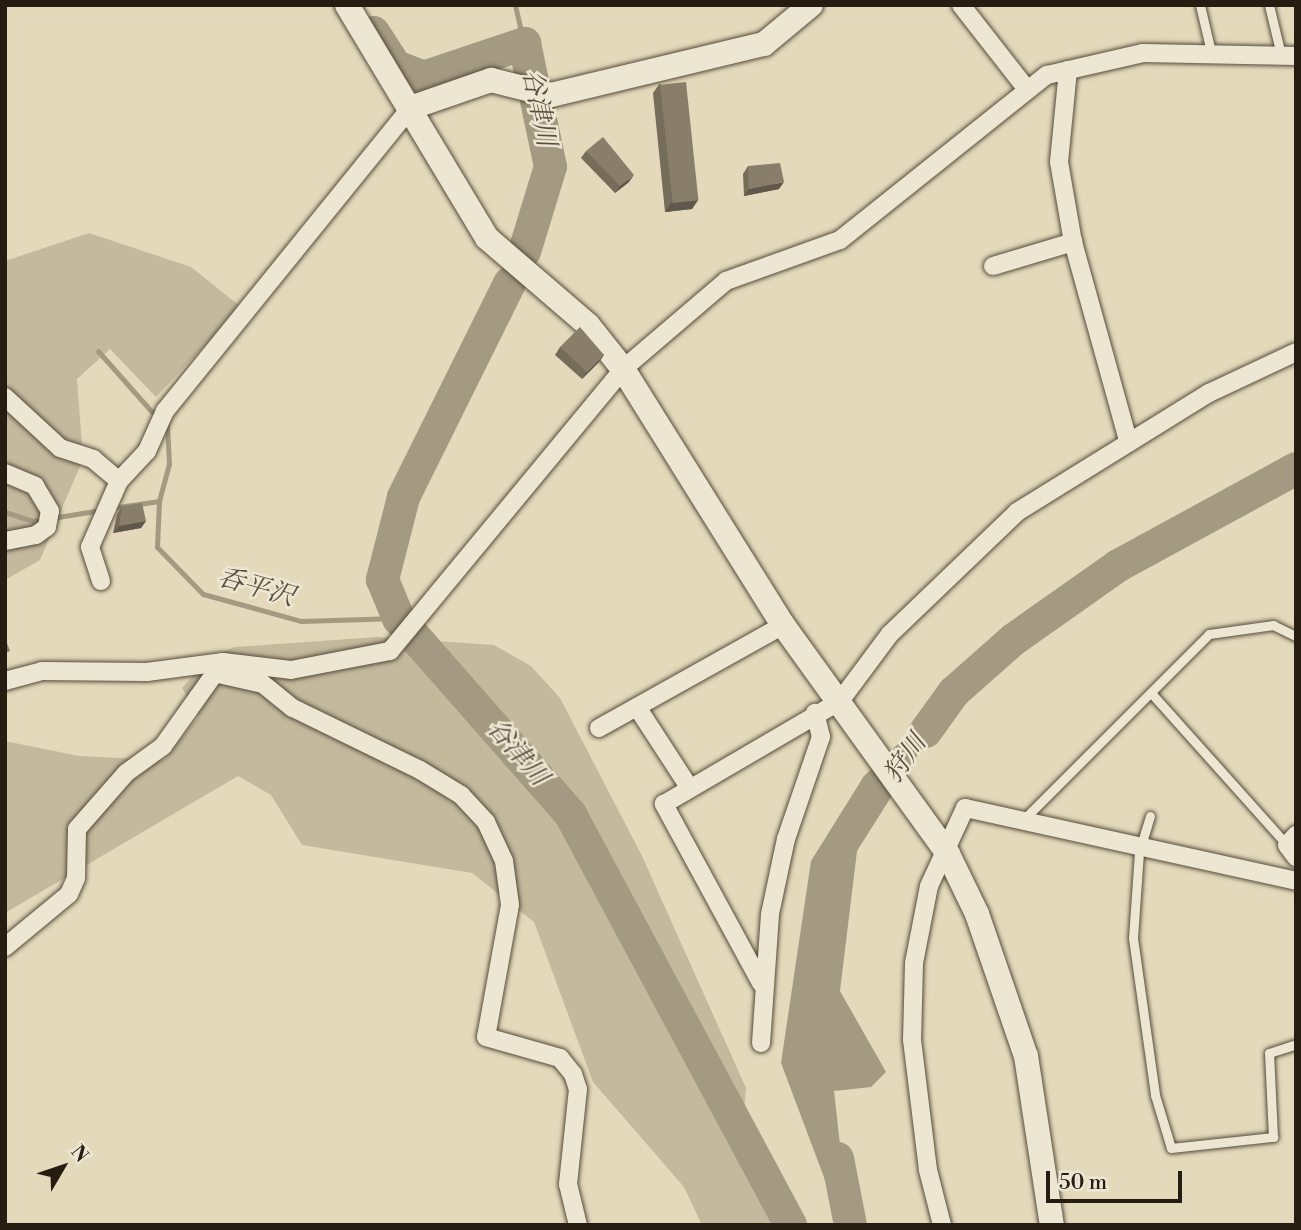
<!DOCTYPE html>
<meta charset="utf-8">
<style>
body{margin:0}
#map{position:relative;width:1301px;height:1230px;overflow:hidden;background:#e4d9ba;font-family:"Libre Bodoni","Noto Serif JP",serif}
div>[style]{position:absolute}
.green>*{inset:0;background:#c4b99d}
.water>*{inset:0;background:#a49981}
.stream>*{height:5px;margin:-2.5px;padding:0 2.5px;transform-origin:2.5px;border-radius:2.5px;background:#a49981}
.river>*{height:33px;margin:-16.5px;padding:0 16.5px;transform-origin:16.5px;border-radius:16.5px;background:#a49981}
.roads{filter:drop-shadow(0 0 2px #564b3b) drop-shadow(0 0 2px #564b3b)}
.lane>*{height:9px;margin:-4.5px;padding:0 4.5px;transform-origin:4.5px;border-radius:4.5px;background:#ede6d2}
.street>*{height:18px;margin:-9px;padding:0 9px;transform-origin:9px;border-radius:9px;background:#ede6d2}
.secondary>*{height:24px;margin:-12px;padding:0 12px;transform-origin:12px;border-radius:12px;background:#ede6d2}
.wall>*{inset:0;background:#766c5a}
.shaded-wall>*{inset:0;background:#60584a}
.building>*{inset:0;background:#897e69;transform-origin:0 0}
span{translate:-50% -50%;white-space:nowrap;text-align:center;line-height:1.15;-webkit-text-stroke:5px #ede6d2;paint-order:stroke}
.water-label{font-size:26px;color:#594e3e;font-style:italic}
.frame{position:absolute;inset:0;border:7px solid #271c11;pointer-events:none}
.north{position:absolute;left:28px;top:1132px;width:70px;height:70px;-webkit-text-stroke:5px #ede6d2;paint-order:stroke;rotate:51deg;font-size:19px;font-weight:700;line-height:28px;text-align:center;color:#271c11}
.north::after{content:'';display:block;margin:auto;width:24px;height:32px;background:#271c11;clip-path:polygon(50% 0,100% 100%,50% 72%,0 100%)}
.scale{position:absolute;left:1046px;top:1171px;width:136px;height:32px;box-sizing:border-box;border:4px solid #271c11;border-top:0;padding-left:9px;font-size:21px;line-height:24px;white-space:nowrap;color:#271c11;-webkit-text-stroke:5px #ede6d2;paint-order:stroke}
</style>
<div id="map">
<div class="green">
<div style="clip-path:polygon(89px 233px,191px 267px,241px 307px,156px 397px,110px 349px,77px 379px,83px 459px,40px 560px,5px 580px,5px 261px)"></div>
<div style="clip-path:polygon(377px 637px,494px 645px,531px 666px,560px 698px,642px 856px,746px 1088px,743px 1124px,771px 1225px,702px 1225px,684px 1187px,593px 1082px,534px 922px,472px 873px,302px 845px,271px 795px,238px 776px,5px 913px,5px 741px,79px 756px,164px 760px,199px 716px,182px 688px,210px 657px,235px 647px)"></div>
</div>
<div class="water">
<div style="clip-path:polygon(963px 683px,857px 851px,840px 991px,886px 1072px,871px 1087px,834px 1091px,849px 1225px,842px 1225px,781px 1063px,811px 861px,864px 776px)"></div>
</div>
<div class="stream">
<div style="left:515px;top:5px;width:39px;rotate:77deg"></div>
<div style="left:98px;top:351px;width:81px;rotate:48.5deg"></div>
<div style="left:159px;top:501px;width:38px;rotate:-75deg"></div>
<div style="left:169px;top:464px;width:39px;rotate:-93deg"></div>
<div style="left:111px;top:508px;width:49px;rotate:-8.3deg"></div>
<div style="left:159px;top:501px;width:46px;rotate:92.5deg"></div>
<div style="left:157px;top:547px;width:66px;rotate:45.6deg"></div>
<div style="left:203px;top:594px;width:102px;rotate:15.4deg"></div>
<div style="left:301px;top:621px;width:97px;rotate:-1.8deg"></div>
<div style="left:5px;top:512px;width:29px;rotate:18deg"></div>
<div style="left:33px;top:521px;width:69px;rotate:-9.2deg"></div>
</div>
<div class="river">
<div style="left:373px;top:32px;width:40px;rotate:57.1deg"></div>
<div style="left:395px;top:66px;width:30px;rotate:21deg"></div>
<div style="left:423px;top:77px;width:107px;rotate:-18.6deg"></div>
<div style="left:524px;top:43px;width:126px;rotate:78.1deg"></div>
<div style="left:550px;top:166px;width:89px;rotate:107deg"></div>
<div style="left:509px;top:283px;width:239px;rotate:116.4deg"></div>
<div style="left:403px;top:497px;width:85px;rotate:104.4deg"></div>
<div style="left:382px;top:579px;width:42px;rotate:67.7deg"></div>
<div style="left:398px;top:618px;width:261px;rotate:48.7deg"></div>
<div style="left:570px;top:814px;width:466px;rotate:61.8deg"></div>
<div style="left:925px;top:731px;width:48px;rotate:-54.3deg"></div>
<div style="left:953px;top:692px;width:80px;rotate:-41.5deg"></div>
<div style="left:1013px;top:639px;width:128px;rotate:-35.2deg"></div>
<div style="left:1118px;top:565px;width:203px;rotate:-28.6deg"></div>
<div style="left:837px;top:1158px;width:68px;rotate:79deg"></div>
</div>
<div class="roads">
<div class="lane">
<div style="left:1200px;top:5px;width:48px;rotate:76.8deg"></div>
<div style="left:1269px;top:5px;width:51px;rotate:76.5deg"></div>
<div style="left:1152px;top:694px;width:203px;rotate:48.2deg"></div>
<div style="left:1150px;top:816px;width:38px;rotate:107deg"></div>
<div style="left:1139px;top:852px;width:86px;rotate:94deg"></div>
<div style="left:1133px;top:938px;width:159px;rotate:82deg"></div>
<div style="left:1155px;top:1095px;width:55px;rotate:73.2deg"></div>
<div style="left:1171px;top:1148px;width:103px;rotate:-6.2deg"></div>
<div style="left:1273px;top:1137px;width:84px;rotate:-92.7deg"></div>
<div style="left:1269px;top:1053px;width:28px;rotate:-18deg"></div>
<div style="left:1022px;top:821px;width:264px;rotate:-45deg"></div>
<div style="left:1209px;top:634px;width:65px;rotate:-8deg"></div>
<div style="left:1273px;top:625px;width:25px;rotate:26deg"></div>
</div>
<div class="street">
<div style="left:961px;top:5px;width:104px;rotate:52deg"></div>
<div style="left:1068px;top:70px;width:92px;rotate:95.6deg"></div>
<div style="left:1059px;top:162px;width:81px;rotate:80.1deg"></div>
<div style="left:1073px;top:242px;width:205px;rotate:74.5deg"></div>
<div style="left:993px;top:266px;width:84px;rotate:-16.7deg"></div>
<div style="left:5px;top:397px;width:75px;rotate:42.8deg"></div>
<div style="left:60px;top:448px;width:35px;rotate:18deg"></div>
<div style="left:93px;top:459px;width:34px;rotate:40deg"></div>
<div style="left:119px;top:481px;width:41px;rotate:-47deg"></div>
<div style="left:147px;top:451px;width:44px;rotate:-65.8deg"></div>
<div style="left:165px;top:411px;width:390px;rotate:-51deg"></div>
<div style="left:5px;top:473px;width:33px;rotate:23deg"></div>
<div style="left:35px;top:486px;width:29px;rotate:59deg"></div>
<div style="left:50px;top:511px;width:16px;rotate:101deg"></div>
<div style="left:47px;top:527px;width:14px;rotate:144deg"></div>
<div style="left:36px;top:535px;width:32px;rotate:169deg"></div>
<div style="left:101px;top:581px;width:36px;rotate:-108deg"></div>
<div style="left:90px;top:547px;width:72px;rotate:-66.3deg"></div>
<div style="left:214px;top:673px;width:50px;rotate:12.7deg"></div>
<div style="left:263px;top:684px;width:38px;rotate:39deg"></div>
<div style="left:293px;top:708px;width:141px;rotate:26deg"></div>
<div style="left:420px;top:770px;width:48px;rotate:31.4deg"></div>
<div style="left:461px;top:795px;width:37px;rotate:47deg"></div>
<div style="left:486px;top:822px;width:43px;rotate:65.2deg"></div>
<div style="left:504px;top:861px;width:44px;rotate:82.2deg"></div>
<div style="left:510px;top:905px;width:134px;rotate:100.3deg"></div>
<div style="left:486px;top:1037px;width:77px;rotate:15.8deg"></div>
<div style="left:560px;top:1058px;width:21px;rotate:51deg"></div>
<div style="left:573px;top:1074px;width:16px;rotate:72deg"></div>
<div style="left:578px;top:1089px;width:96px;rotate:96deg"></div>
<div style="left:568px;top:1184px;width:42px;rotate:76.3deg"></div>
<div style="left:5px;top:681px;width:38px;rotate:-15deg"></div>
<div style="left:42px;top:671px;width:105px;rotate:0.5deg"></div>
<div style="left:147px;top:672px;width:77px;rotate:-7.5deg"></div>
<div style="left:637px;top:707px;width:95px;rotate:57deg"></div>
<div style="left:599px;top:728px;width:211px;rotate:-29.2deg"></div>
<div style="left:1296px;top:835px;width:13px;rotate:132deg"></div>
<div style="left:1287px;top:845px;width:15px;rotate:53deg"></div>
<div style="left:5px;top:947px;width:83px;rotate:-39.6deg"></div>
<div style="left:69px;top:894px;width:17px;rotate:-66deg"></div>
<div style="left:76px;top:878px;width:49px;rotate:-88.8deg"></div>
<div style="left:77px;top:829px;width:74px;rotate:-48.8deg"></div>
<div style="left:126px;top:773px;width:46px;rotate:-36.1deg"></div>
<div style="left:163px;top:746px;width:103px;rotate:-54.5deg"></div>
<div style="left:223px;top:662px;width:68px;rotate:6.7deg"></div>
<div style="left:291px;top:670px;width:101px;rotate:-10.9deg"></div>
<div style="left:390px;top:651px;width:366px;rotate:-50.4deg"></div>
<div style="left:623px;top:369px;width:135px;rotate:-40.5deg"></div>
<div style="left:726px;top:281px;width:121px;rotate:-19.8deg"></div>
<div style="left:840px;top:240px;width:265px;rotate:-38.6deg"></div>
<div style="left:1047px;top:75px;width:98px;rotate:-12.9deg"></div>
<div style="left:1143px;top:53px;width:153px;rotate:1.1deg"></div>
<div style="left:761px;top:983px;width:204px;rotate:-118.5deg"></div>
<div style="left:664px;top:804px;width:204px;rotate:-30.3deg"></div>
<div style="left:840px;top:701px;width:84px;rotate:-53.3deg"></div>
<div style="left:890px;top:634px;width:176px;rotate:-43.8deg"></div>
<div style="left:1017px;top:512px;width:226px;rotate:-31.8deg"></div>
<div style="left:1209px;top:393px;width:96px;rotate:-25.2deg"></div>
<div style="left:761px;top:1043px;width:129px;rotate:-86deg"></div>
<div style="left:770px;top:914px;width:77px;rotate:-78deg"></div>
<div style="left:786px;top:839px;width:108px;rotate:-71.1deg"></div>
<div style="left:821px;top:737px;width:25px;rotate:-104deg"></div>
<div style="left:942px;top:1225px;width:57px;rotate:-104.3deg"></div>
<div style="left:928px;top:1170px;width:131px;rotate:-97deg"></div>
<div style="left:912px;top:1040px;width:77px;rotate:-88.5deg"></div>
<div style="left:914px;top:963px;width:78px;rotate:-79deg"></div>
<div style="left:929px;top:886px;width:86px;rotate:-65.2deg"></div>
<div style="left:965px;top:808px;width:339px;rotate:12.4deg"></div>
</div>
<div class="secondary">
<div style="left:347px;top:5px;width:272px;rotate:59deg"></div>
<div style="left:487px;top:238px;width:133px;rotate:40.7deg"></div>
<div style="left:588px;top:325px;width:56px;rotate:51.5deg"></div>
<div style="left:623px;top:369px;width:302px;rotate:58deg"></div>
<div style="left:783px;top:625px;width:282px;rotate:54.2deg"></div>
<div style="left:948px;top:854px;width:67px;rotate:64.2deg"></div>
<div style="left:977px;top:914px;width:150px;rotate:71deg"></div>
<div style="left:1026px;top:1056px;width:171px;rotate:81.3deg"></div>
<div style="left:410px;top:108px;width:86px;rotate:-19.1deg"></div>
<div style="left:491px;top:80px;width:62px;rotate:14deg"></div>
<div style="left:551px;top:95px;width:219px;rotate:-13.5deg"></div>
<div style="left:764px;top:44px;width:61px;rotate:-39.7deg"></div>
</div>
</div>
<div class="wall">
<div style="clip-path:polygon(660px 83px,698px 200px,692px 209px,665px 212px,653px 93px)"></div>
<div style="clip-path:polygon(586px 151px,629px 182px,615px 193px,581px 158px)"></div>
<div style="clip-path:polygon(748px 166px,779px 189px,744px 196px,743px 174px)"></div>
<div style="clip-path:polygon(560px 347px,604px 355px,599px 362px,582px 379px,555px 355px)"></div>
<div style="clip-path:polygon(122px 506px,146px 521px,141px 528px,113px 533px,117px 514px)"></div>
</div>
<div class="shaded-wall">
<div style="clip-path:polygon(634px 175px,629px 182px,615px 193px,620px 186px)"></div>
<div style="clip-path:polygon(784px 182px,779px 189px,744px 196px,749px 189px)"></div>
<div style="clip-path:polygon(698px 200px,692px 209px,665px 212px,671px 203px)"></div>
<div style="clip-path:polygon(604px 355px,599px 362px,582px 379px,587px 372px)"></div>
<div style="clip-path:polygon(146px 521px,141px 528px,113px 533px,119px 526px)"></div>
</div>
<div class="building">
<div style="left:686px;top:82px;width:119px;height:26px;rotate:84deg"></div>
<div style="clip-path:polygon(603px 137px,634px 175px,620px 186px,586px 151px)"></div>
<div style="clip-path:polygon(780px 163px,784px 182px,749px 189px,748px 166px)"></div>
<div style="clip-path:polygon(580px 327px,604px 355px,587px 372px,560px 347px)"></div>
<div style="clip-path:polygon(142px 503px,146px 521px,119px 526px,122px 506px)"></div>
<div style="clip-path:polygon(5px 638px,10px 651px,5px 653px)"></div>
</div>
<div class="water-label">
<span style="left:538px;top:108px;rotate:78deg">谷津川</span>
<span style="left:256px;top:588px;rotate:16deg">呑平沢</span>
<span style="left:517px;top:753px;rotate:49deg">谷津川</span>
<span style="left:906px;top:759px;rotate:-55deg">狩川</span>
</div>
<div class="frame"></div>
<div class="north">N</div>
<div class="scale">50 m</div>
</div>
